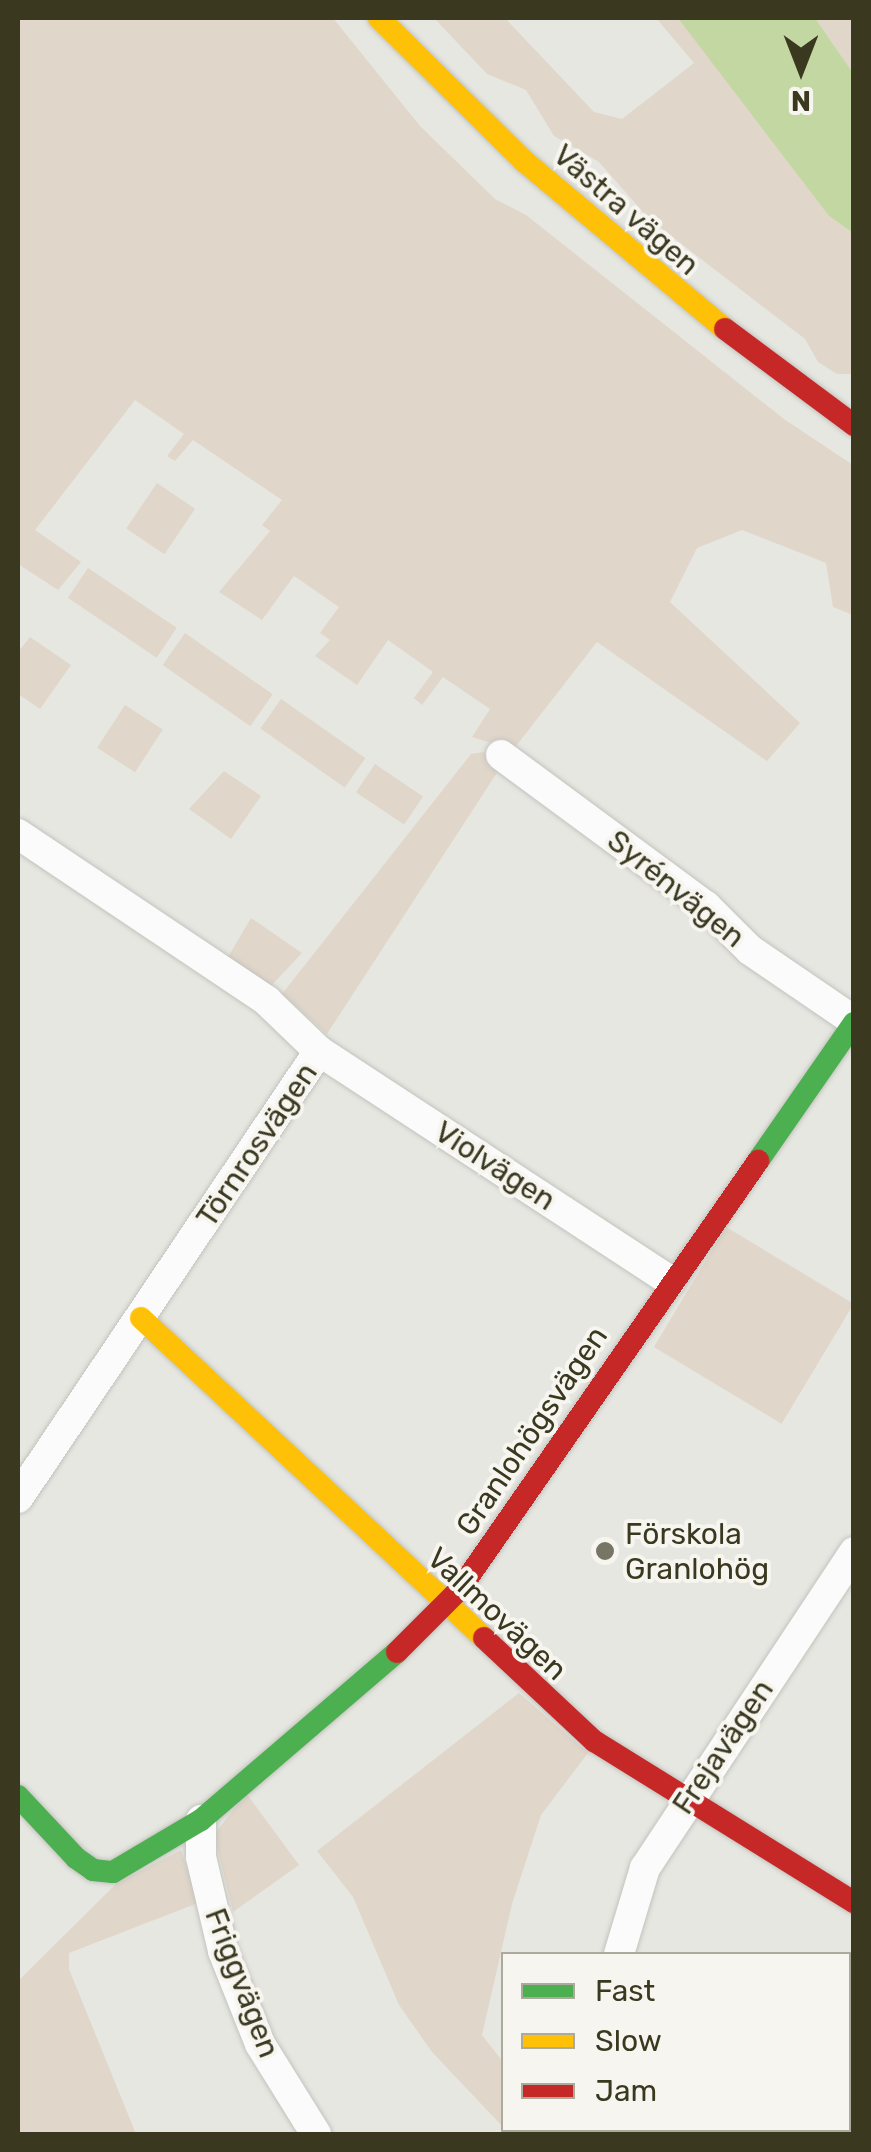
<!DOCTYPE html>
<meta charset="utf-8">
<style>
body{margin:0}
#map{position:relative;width:871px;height:2152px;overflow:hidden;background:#e7e7e2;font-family:Rubik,sans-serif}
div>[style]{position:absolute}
.green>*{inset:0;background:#e0d6ca;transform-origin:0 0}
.water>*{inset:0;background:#c3d7a2}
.roads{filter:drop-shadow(0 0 2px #c3c3be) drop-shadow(0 0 2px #c3c3be)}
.street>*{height:30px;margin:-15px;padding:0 15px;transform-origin:15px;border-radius:15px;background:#fbfbfb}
.fast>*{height:22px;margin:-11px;padding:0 11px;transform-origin:11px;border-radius:11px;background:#4caf50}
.slow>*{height:22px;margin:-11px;padding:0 11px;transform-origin:11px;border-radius:11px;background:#ffc107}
.jam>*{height:22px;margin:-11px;padding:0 11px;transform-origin:11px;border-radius:11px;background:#c62828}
.dots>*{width:28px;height:28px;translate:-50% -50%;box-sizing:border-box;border:5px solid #f7f5ef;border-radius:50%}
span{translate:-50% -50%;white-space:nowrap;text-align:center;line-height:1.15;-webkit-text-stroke:8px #f7f5ef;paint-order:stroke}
.street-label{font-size:30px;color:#3a3920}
.poi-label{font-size:30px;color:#3a3920}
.left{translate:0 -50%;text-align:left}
.frame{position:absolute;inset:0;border:20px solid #3a3920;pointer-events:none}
.legend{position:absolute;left:501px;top:1952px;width:350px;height:180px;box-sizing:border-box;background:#f7f5ef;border:2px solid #abaa9c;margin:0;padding:12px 18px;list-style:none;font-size:30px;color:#3a3920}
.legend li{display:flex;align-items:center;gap:20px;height:50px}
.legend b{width:50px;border:2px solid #abaa9c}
.north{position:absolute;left:751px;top:20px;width:100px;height:100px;-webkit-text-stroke:8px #f7f5ef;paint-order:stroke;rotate:180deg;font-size:28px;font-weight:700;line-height:40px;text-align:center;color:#3a3920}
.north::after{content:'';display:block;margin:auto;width:35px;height:45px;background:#3a3920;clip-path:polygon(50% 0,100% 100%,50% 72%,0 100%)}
</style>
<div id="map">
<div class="green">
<div style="clip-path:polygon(18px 18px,333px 18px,420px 126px,495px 199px,526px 215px,784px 419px,853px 465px,853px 615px,833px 607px,826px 563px,742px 530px,697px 548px,670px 602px,800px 723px,767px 761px,597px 642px,513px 750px,472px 737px,490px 709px,443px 677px,422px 705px,414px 698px,433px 672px,388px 640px,357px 685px,315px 656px,330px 640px,320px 633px,339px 607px,294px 576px,262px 620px,219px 592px,270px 531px,262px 525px,282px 500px,193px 440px,175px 461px,167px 456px,184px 434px,135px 400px,35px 530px,81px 562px,58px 590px,18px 564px)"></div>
<div style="clip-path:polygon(434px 18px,505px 18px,594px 112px,622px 119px,694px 63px,656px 18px,680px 18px,829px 216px,853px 233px,853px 374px,837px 374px,818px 362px,805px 339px,649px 219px,599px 162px,554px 136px,526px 90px,487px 74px)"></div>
<div style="clip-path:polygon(815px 18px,853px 18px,853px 73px)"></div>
<div style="left:157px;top:483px;width:46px;height:55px;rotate:34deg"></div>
<div style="left:88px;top:568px;width:107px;height:36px;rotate:34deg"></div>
<div style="left:185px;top:633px;width:107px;height:39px;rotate:35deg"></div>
<div style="clip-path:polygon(30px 637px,71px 665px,40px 709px,18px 694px,18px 652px)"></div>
<div style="left:281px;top:699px;width:103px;height:36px;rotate:35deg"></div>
<div style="left:125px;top:705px;width:45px;height:51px;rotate:33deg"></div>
<div style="clip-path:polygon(484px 752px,502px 765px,327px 1034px,282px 994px,471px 754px)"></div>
<div style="left:375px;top:764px;width:58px;height:34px;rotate:34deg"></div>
<div style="clip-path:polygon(224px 771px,261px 796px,231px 839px,189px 809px)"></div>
<div style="clip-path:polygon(251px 918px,302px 953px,271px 986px,228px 957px)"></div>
<div style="left:726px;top:1227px;width:149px;height:140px;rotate:31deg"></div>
<div style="clip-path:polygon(519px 1693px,588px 1753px,541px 1815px,512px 1904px,482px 2035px,503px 2062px,503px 2127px,432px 2052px,399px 2005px,353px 1897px,317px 1851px)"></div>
<div style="clip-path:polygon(246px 1793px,299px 1865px,233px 1912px,214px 1835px)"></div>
<div style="clip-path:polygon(181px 1850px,198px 1903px,69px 1953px,69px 1969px,136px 2134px,18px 2134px,18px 1981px,117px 1883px)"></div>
</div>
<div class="water">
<div style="clip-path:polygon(678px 18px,815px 18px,853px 73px,853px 233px,829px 216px)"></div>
</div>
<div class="roads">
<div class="street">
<div style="left:501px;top:755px;width:255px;rotate:36.4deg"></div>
<div style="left:706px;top:906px;width:62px;rotate:45deg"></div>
<div style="left:750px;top:950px;width:126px;rotate:34.3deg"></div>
<div style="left:18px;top:834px;width:300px;rotate:33.8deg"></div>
<div style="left:267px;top:1001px;width:72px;rotate:43.9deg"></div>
<div style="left:319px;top:1051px;width:420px;rotate:33.2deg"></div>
<div style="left:18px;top:1498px;width:539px;rotate:-56.04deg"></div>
<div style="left:201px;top:1820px;width:37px;rotate:90deg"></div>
<div style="left:201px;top:1857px;width:97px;rotate:76.8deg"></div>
<div style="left:223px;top:1951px;width:100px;rotate:68.3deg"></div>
<div style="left:260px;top:2044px;width:106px;rotate:58.1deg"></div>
<div style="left:619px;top:1954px;width:90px;rotate:-73.2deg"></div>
<div style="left:645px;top:1868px;width:379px;rotate:-56.5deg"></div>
<div style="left:617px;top:2130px;width:4px;rotate:90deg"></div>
</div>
<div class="fast">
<div style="left:758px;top:1161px;width:168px;rotate:-55.2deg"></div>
<div style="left:18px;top:1796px;width:85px;rotate:46.9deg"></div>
<div style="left:76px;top:1858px;width:21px;rotate:35deg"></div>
<div style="left:93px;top:1870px;width:20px;rotate:6deg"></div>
<div style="left:113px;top:1872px;width:102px;rotate:-30.6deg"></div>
<div style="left:201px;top:1820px;width:258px;rotate:-40.6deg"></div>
</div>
<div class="slow">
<div style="left:379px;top:18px;width:204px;rotate:44.6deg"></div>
<div style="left:524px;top:161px;width:262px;rotate:39.9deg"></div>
<div style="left:141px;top:1318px;width:469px;rotate:43deg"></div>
</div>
<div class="jam">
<div style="left:725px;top:329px;width:161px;rotate:36.7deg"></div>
<div style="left:484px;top:1638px;width:151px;rotate:43.1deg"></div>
<div style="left:594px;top:1741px;width:306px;rotate:31.8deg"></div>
<div style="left:397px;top:1652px;width:89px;rotate:-45deg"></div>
<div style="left:460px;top:1589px;width:522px;rotate:-55.15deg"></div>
</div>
</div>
<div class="dots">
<div style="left:605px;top:1551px;background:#777664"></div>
</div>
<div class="street-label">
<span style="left:626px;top:210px;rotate:41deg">Västra vägen</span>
<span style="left:676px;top:889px;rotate:39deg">Syrénvägen</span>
<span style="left:257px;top:1145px;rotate:-56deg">Törnrosvägen</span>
<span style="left:495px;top:1166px;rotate:33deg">Violvägen</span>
<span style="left:532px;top:1431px;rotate:-56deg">Granlohögsvägen</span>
<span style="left:497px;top:1614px;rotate:43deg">Vallmovägen</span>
<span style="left:723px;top:1747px;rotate:-56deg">Frejavägen</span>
<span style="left:242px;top:1983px;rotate:69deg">Friggvägen</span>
</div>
<div class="poi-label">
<span class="left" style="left:625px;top:1551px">Förskola<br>Granlohög</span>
</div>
<div class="frame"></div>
<ul class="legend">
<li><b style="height:12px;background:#4caf50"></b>Fast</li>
<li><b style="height:12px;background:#ffc107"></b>Slow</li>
<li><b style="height:12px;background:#c62828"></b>Jam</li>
</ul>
<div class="north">N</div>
</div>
